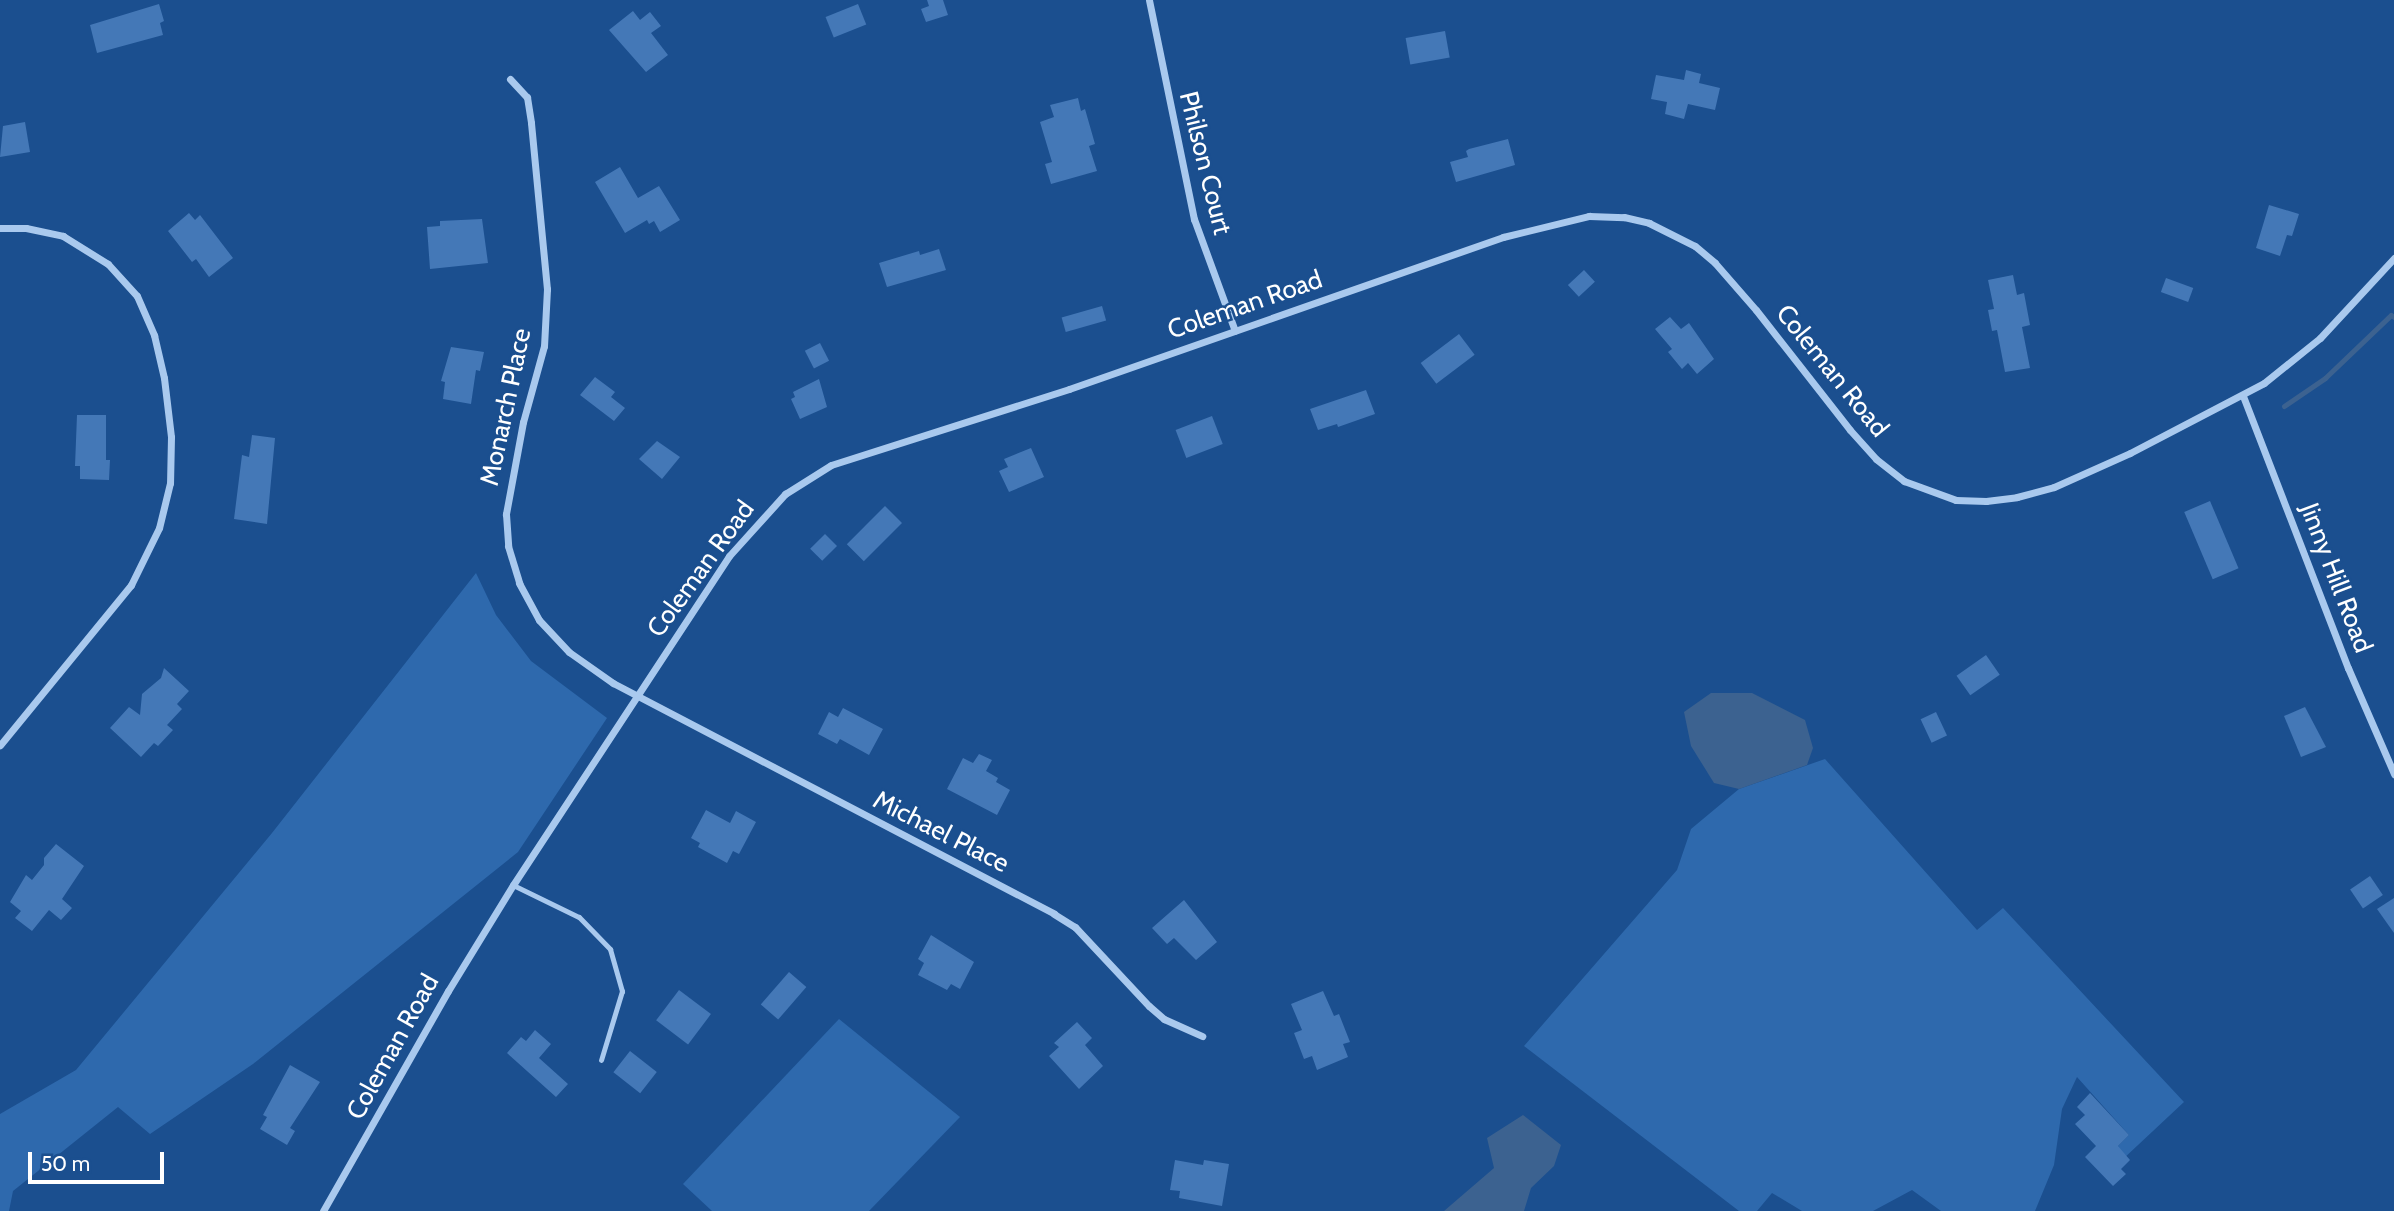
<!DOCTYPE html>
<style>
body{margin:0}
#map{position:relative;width:2394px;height:1211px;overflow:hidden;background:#1b4f8f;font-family:Cabin,sans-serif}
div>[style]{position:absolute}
.green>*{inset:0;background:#2e69ad}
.water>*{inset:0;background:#3c6290}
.stream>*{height:5px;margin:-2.5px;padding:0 2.5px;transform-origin:2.5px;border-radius:2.5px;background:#3c6290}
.building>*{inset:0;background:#4478b7;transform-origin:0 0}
.service>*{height:5px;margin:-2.5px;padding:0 2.5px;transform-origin:2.5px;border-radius:2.5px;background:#a9c9ee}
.minor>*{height:7px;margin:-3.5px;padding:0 3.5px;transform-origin:3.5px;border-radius:3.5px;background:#a9c9ee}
span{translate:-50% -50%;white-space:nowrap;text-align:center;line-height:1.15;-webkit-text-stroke:5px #1b4f8f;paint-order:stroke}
.street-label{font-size:26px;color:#fff}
.scale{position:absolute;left:28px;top:1152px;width:136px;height:32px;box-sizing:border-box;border:4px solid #fff;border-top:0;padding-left:9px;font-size:21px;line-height:24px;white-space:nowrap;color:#fff;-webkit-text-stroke:5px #1b4f8f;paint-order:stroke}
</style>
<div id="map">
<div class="green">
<div style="clip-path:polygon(476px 573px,496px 615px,531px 661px,607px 718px,518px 852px,253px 1064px,150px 1134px,118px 1107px,13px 1191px,9px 1211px,0 1211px,0 1114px,76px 1070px,272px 833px)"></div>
<div style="clip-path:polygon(1825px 759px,1977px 930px,2003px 908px,2184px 1102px,2122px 1160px,2118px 1146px,2129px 1135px,2077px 1077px,2062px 1109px,2054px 1165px,2035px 1211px,1941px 1211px,1912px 1190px,1873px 1211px,1802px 1211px,1772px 1193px,1757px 1211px,1739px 1211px,1524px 1046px,1677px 870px,1691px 829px,1739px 789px)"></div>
<div style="clip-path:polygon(839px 1019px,960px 1117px,869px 1211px,712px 1211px,683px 1184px)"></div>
</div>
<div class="water">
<div style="clip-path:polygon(1711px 693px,1752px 693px,1805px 720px,1813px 748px,1807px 765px,1739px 789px,1714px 783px,1691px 746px,1684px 712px)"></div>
<div style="clip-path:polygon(1523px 1115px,1561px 1145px,1554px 1166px,1531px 1188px,1524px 1211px,1444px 1211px,1494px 1168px,1487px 1138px)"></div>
</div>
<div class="stream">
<div style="left:2284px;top:406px;width:50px;rotate:-34.3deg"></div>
<div style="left:2325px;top:378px;width:91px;rotate:-43.7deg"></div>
<div style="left:2391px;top:315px;width:4px;rotate:34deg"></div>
</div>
<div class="building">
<div style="clip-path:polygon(927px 0,943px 0,948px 15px,926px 22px,921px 9px,929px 6px)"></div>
<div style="clip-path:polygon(159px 4px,164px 21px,160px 23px,163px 35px,97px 53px,90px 25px)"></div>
<div style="left:858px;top:4px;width:22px;height:35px;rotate:68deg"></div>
<div style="clip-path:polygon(633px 11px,640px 20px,650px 12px,661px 26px,651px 33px,668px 55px,646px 72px,609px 30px)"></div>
<div style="left:1445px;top:31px;width:27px;height:40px;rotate:80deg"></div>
<div style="clip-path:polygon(1686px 70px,1701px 74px,1699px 83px,1720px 88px,1715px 110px,1688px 104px,1684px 119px,1665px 114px,1667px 102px,1651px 99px,1656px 75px,1684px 80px)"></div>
<div style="clip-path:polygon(1078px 98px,1081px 111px,1085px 109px,1095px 144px,1089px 146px,1097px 171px,1051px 184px,1045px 164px,1052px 162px,1040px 122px,1054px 117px,1050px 105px)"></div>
<div style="clip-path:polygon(25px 122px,30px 152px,0 157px,3px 126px)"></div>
<div style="clip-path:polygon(1508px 139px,1515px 165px,1456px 182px,1450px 162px,1468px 157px,1466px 151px,1469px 149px)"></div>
<div style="clip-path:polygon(620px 167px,638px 198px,659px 186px,680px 220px,660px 232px,654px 221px,649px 224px,647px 220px,625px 233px,595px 182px)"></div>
<div style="clip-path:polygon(2269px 205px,2299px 214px,2292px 236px,2287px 235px,2280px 256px,2256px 248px)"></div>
<div style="clip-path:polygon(189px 213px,195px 220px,200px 215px,233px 258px,209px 277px,196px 259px,192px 262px,168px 231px)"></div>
<div style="clip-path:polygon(482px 219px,488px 263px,430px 269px,427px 227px,440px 226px,440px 221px)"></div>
<div style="clip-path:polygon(939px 249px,946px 270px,887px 287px,879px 263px,919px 251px,920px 255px)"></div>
<div style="left:1584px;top:270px;width:16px;height:22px;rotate:47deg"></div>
<div style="clip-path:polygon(2013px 275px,2017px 295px,2024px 293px,2030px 325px,2022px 327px,2030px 368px,2005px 372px,1997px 330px,1992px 331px,1988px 310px,1994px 309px,1988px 280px)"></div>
<div style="left:2166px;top:278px;width:29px;height:15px;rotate:20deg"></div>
<div style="left:1102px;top:306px;width:15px;height:42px;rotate:74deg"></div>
<div style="clip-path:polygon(1670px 317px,1681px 329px,1689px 323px,1714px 359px,1697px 374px,1688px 363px,1682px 369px,1668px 352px,1672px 349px,1655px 329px)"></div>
<div style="left:1459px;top:334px;width:26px;height:48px;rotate:53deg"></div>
<div style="left:820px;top:343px;width:20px;height:17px;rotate:63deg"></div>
<div style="clip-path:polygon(451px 347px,484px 352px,480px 371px,476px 370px,471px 404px,443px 399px,445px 382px,441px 381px)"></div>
<div style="clip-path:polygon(595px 377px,615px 392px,611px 397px,625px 408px,614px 421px,580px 395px)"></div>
<div style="clip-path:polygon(819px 379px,827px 407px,800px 419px,791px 399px,795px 397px,793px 392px)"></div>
<div style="clip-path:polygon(1366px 390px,1375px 414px,1338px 427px,1337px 424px,1318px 430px,1310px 409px)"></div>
<div style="clip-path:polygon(77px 415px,106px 415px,106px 460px,110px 460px,109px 480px,80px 479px,80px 466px,75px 466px)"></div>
<div style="left:1212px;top:416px;width:30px;height:39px;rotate:69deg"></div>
<div style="clip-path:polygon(252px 435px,275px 438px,267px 524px,234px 519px,242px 455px,249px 457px)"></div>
<div style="clip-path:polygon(657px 441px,680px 457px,662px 479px,639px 459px)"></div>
<div style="clip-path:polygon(1031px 448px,1044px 477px,1009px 492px,999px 471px,1008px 467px,1004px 459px)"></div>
<div style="left:2210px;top:501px;width:73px;height:28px;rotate:67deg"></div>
<div style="left:885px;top:506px;width:24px;height:54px;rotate:45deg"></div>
<div style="left:825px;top:534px;width:17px;height:21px;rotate:45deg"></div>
<div style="left:1986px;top:655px;width:24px;height:36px;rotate:55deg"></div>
<div style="clip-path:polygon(164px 668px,189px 691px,177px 704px,182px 709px,167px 725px,173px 730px,158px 746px,154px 743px,141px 757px,110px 728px,129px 707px,140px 715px,142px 694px,161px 678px)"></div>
<div style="clip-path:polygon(2305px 707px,2326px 747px,2301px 757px,2284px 716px)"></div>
<div style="clip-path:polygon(843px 708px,883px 729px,869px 755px,840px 739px,837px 744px,818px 734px,829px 712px,838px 717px)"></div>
<div style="left:1936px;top:712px;width:26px;height:17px;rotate:65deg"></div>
<div style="clip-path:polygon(979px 754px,992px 760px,986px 771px,998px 778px,996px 782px,1010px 790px,997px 815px,947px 789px,963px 758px,973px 763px)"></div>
<div style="clip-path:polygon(706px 810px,730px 823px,736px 811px,756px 822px,739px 854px,733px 851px,727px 863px,698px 847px,700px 843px,691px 838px)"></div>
<div style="clip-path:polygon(56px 844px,84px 866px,62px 899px,72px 908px,61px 920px,49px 910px,32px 931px,15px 918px,21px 911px,10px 902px,26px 875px,32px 880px,44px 865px,44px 858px)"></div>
<div style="left:2370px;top:876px;width:23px;height:24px;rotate:56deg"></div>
<div style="clip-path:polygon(2394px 898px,2394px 933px,2377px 909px)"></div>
<div style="clip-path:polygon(1184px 900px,1217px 942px,1196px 960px,1174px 938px,1167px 944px,1152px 928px)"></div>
<div style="clip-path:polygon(931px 935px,974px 962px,960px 989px,951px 984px,947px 990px,918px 975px,924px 963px,918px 959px)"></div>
<div style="left:789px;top:972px;width:23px;height:43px;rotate:41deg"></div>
<div style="left:679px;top:990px;width:40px;height:38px;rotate:37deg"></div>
<div style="clip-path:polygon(1323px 991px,1334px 1016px,1339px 1014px,1350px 1042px,1343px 1044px,1348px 1057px,1317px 1070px,1312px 1056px,1304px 1059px,1294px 1033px,1302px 1030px,1291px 1004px)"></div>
<div style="clip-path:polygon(1077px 1022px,1092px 1038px,1085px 1045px,1103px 1066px,1079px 1089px,1049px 1056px,1059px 1047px,1054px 1043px)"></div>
<div style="clip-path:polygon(535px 1030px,551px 1044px,539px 1058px,568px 1084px,556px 1097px,507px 1053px,521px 1037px,526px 1041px)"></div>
<div style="left:630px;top:1051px;width:34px;height:27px;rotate:38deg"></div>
<div style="clip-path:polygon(290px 1065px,320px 1082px,290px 1128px,295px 1131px,287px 1145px,260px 1129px,267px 1117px,263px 1115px)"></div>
<div style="clip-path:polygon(2090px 1093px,2129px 1135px,2118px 1146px,2130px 1160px,2121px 1169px,2126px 1174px,2113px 1186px,2085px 1157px,2096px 1146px,2075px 1124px,2085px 1115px,2077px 1107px)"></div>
<div style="clip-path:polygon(1175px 1160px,1203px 1165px,1204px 1160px,1229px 1164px,1222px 1206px,1179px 1198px,1180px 1191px,1170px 1190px)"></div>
</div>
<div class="service">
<div style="left:513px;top:885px;width:73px;rotate:25.9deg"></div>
<div style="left:579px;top:917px;width:45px;rotate:45.9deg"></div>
<div style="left:610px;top:949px;width:44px;rotate:74.1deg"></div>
<div style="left:622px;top:991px;width:72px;rotate:106.9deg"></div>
</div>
<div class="minor">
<div style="left:1149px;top:0;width:224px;rotate:78.4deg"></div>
<div style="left:1194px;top:219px;width:119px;rotate:69.9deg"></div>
<div style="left:510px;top:79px;width:25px;rotate:47deg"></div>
<div style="left:527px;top:97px;width:26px;rotate:81deg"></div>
<div style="left:531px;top:123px;width:167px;rotate:84.5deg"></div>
<div style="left:547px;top:289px;width:57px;rotate:93deg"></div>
<div style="left:544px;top:346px;width:79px;rotate:105.4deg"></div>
<div style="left:523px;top:422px;width:94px;rotate:100.5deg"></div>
<div style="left:506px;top:514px;width:32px;rotate:86deg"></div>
<div style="left:508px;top:546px;width:39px;rotate:73deg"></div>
<div style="left:519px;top:583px;width:42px;rotate:61.6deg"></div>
<div style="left:539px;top:620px;width:44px;rotate:46.8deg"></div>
<div style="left:569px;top:652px;width:54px;rotate:35.2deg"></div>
<div style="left:613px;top:683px;width:498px;rotate:27.6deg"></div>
<div style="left:1054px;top:914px;width:25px;rotate:32deg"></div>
<div style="left:1075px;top:927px;width:108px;rotate:46.9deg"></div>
<div style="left:1149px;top:1006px;width:20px;rotate:41deg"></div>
<div style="left:1164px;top:1019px;width:42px;rotate:24.1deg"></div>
<div style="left:0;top:228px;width:26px"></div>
<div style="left:26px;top:228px;width:38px;rotate:12deg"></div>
<div style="left:63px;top:236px;width:53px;rotate:31.9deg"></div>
<div style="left:108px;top:264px;width:43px;rotate:47.8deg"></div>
<div style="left:137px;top:296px;width:43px;rotate:66.4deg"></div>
<div style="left:154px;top:335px;width:44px;rotate:76.9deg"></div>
<div style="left:164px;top:378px;width:59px;rotate:83.2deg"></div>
<div style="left:171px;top:437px;width:46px;rotate:91.2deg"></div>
<div style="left:170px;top:483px;width:46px;rotate:103.7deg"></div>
<div style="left:159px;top:528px;width:64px;rotate:116.2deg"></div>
<div style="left:131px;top:585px;width:207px;rotate:129.3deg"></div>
<div style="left:2243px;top:396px;width:292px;rotate:68.9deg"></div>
<div style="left:2348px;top:668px;width:116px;rotate:66.5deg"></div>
<div style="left:323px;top:1211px;width:253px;rotate:-60.4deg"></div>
<div style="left:448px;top:991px;width:124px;rotate:-58.5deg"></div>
<div style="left:513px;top:885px;width:394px;rotate:-56.7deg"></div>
<div style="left:729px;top:556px;width:84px;rotate:-47.9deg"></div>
<div style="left:785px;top:494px;width:54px;rotate:-32.2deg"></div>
<div style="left:831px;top:465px;width:250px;rotate:-17.7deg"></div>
<div style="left:1069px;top:389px;width:460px;rotate:-19.3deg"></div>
<div style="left:1503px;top:237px;width:89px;rotate:-13.7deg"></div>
<div style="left:1589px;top:216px;width:35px;rotate:2deg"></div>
<div style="left:1624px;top:217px;width:26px;rotate:13deg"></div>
<div style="left:1649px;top:223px;width:51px;rotate:26.6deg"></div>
<div style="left:1695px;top:246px;width:26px;rotate:40deg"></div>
<div style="left:1715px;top:263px;width:62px;rotate:48.9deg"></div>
<div style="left:1756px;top:310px;width:152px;rotate:51.9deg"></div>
<div style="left:1850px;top:430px;width:39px;rotate:48deg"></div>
<div style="left:1876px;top:459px;width:36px;rotate:38deg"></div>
<div style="left:1904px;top:481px;width:55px;rotate:20.1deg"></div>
<div style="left:1956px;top:500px;width:30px;rotate:2deg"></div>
<div style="left:1986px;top:501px;width:31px;rotate:-7deg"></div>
<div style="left:2017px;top:497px;width:38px;rotate:-15deg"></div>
<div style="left:2054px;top:487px;width:83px;rotate:-24.1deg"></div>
<div style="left:2130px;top:453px;width:151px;rotate:-27.6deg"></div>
<div style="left:2264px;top:383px;width:72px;rotate:-38.8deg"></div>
<div style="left:2320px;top:338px;width:109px;rotate:-47.2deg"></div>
</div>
<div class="street-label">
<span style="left:1205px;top:163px;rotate:76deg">Philson Court</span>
<span style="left:1245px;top:305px;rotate:-19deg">Coleman Road</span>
<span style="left:1832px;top:371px;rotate:51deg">Coleman Road</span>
<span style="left:506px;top:407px;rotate:-78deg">Monarch Place</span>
<span style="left:701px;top:569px;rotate:-54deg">Coleman Road</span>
<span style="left:2336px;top:578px;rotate:69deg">Jinny Hill Road</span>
<span style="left:941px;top:832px;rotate:27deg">Michael Place</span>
<span style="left:393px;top:1047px;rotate:-61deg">Coleman Road</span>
</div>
<div class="scale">50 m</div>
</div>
